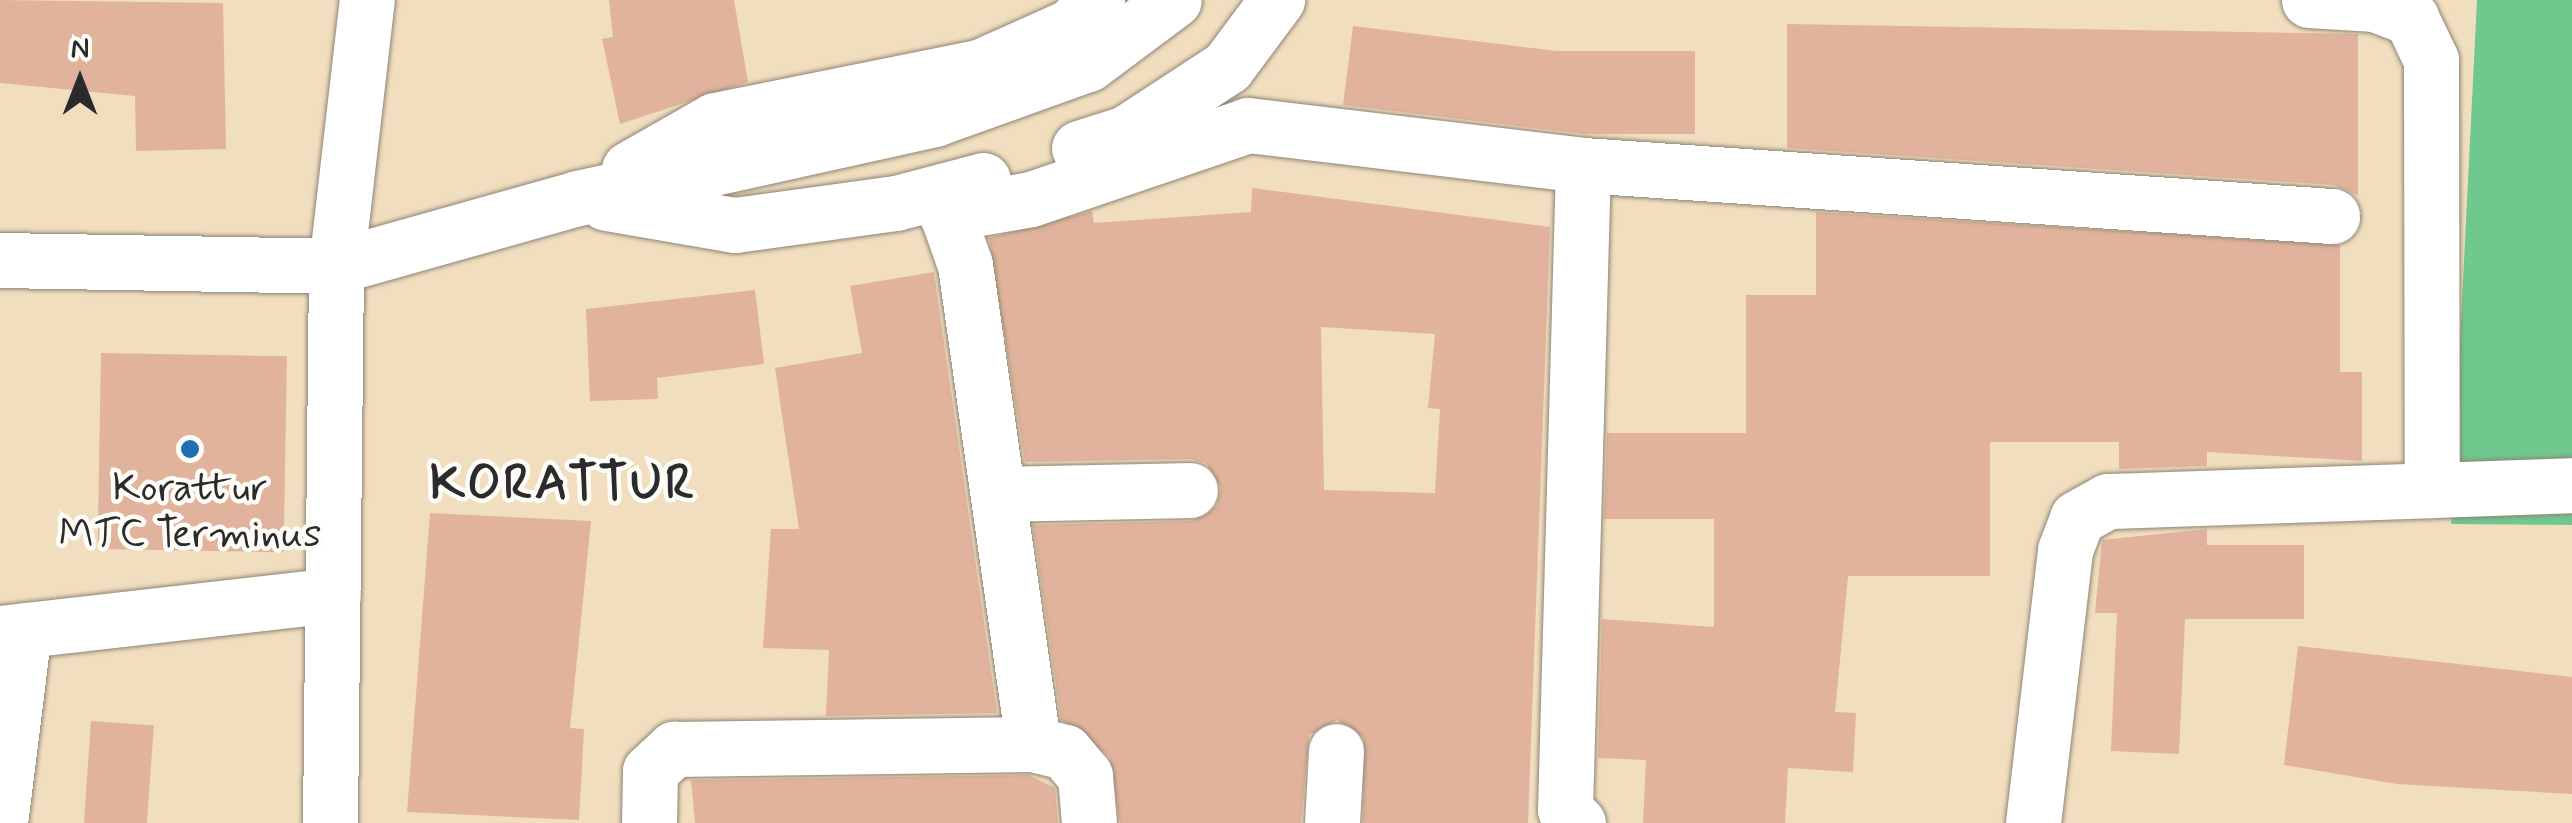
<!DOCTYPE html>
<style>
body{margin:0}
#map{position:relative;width:2572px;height:823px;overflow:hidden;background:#f0debf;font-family:Mynerve,sans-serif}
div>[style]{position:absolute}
.green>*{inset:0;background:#70c88e}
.building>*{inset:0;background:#e2b39c;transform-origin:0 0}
.roads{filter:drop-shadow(0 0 2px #8e8475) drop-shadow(0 0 2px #8e8475)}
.minor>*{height:55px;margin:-27.5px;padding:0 27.5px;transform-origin:27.5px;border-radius:27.5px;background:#fff}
.dots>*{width:28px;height:28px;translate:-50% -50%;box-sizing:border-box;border:5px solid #fdfcf7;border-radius:50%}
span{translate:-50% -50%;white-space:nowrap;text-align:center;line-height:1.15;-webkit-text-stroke:9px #fdfcf7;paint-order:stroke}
.poi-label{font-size:40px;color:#2b2b2b}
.district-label{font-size:50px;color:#2b2b2b;font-weight:700;letter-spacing:2.5px}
.north{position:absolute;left:30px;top:30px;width:100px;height:100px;-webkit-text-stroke:8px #fdfcf7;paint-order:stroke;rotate:0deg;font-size:28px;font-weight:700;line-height:40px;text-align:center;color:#2b2b2b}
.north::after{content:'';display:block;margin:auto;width:35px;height:45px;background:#2b2b2b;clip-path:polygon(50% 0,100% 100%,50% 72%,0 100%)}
</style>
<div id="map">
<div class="green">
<div style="clip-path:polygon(2477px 0,2572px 0,2572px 525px,2451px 524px)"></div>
</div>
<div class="building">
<div style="clip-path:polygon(0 0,223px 3px,226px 149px,136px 151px,135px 96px,0 83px)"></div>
<div style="clip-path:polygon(609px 0,734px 0,748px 82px,620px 124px,602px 39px,613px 37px)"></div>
<div style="clip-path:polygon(1787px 24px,2358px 34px,2358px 195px,2334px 185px,1787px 148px)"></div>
<div style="clip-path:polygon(1353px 26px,1556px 51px,1695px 51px,1695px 134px,1585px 134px,1343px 105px)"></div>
<div style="clip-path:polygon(evenodd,1252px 188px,1550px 227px,1528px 823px,1363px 823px,1364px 738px,1337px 720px,1309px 735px,1301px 823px,1120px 823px,1110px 757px,1061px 719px,1033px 525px,1192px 521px,1217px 506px,1221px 488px,1206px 463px,1190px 459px,1025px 462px,989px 238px,1092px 211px,1094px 223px,1251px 212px,1252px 188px,1321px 327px,1435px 334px,1428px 408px,1440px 409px,1435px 493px,1324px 490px,1321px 327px)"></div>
<div style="clip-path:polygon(1816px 212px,2340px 245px,2340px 372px,2362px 372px,2362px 461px,2207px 452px,2207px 466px,2119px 469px,2119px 442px,1990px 442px,1990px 576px,1848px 576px,1835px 712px,1856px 713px,1853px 772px,1788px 768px,1785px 823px,1643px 823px,1646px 760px,1598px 758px,1602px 619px,1714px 627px,1714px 519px,1604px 519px,1607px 433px,1746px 433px,1746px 295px,1816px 295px)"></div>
<div style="clip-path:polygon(934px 272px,997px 713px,826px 716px,829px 650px,763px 648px,771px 529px,799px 529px,775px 368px,862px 353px,850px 286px)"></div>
<div style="clip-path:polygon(755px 290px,764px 364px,657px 378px,658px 399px,590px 401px,586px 309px)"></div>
<div style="left:101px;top:353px;width:186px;height:196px;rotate:1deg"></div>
<div style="clip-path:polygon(430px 513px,591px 521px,570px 728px,584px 729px,579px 820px,407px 812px)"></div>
<div style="clip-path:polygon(2207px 529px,2207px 545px,2304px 545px,2304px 619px,2185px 619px,2179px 754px,2111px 751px,2117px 613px,2095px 613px,2102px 540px)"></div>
<div style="clip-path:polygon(2298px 646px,2572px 677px,2572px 794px,2397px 784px,2284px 765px)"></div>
<div style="left:91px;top:721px;width:63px;height:102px;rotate:4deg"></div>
<div style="clip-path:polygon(1029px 775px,1055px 788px,1058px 823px,695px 823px,691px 780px)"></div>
</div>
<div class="roads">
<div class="minor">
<div style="left:2309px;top:0;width:66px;rotate:3.5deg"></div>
<div style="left:2375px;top:4px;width:39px;rotate:21deg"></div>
<div style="left:2411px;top:18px;width:47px;rotate:64.5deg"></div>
<div style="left:2431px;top:60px;width:430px;rotate:89.9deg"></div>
<div style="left:2432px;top:490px;width:140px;rotate:-2deg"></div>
<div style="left:1079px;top:148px;width:49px;rotate:-17.7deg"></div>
<div style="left:1126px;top:133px;width:121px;rotate:-33.2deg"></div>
<div style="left:1227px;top:67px;width:84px;rotate:-53.3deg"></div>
<div style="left:629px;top:169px;width:99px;rotate:-29.7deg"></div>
<div style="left:715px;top:120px;width:269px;rotate:-11.4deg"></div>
<div style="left:979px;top:67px;width:101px;rotate:-24deg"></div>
<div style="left:1071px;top:26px;width:37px;rotate:-45deg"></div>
<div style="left:940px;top:194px;width:75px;rotate:70.6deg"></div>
<div style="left:965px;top:265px;width:484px;rotate:81.9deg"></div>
<div style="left:606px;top:203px;width:131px;rotate:9.7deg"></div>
<div style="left:735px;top:225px;width:162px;rotate:-7.8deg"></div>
<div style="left:896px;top:203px;width:90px;rotate:-14.8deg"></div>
<div style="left:946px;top:214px;width:86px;rotate:-10deg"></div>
<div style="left:1031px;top:199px;width:229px;rotate:-18.8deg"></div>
<div style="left:1248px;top:125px;width:337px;rotate:6.8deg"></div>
<div style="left:1583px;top:165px;width:751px;rotate:3.9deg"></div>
<div style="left:0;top:260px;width:336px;rotate:1deg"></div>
<div style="left:336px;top:266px;width:251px;rotate:-15.7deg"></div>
<div style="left:578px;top:198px;width:365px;rotate:-12.5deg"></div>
<div style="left:934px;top:119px;width:164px;rotate:-19.7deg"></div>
<div style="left:1088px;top:64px;width:107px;rotate:-36.7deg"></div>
<div style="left:999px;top:494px;width:191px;rotate:-1.2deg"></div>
<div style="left:0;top:633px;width:335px;rotate:-6.5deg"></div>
<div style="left:0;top:823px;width:194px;rotate:-82.9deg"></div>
<div style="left:330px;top:823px;width:557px;rotate:-89.38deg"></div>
<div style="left:336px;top:266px;width:268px;rotate:-83.4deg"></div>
<div style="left:649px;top:823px;width:52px;rotate:-88.9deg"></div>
<div style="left:650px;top:771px;width:33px;rotate:-43deg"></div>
<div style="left:674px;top:749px;width:359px;rotate:-0.8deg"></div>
<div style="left:1033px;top:744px;width:33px;rotate:14deg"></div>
<div style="left:1065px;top:752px;width:31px;rotate:50deg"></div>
<div style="left:1085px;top:776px;width:47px;rotate:85.1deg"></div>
<div style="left:1332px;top:823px;width:72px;rotate:-86.8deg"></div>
<div style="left:1578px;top:823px;width:18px;rotate:-135deg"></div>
<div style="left:1565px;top:810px;width:645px;rotate:-88.4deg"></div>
<div style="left:2033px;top:823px;width:275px;rotate:-83.3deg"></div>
<div style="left:2065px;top:550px;width:34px;rotate:-69deg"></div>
<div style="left:2077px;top:518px;width:35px;rotate:-29deg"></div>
<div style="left:2108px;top:501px;width:324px;rotate:-1.9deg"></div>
</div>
</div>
<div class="dots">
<div style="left:190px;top:449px;background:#1f6fb2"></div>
</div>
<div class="poi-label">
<span style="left:190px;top:512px">Korattur<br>MTC Terminus</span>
</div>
<div class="district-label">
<span style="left:563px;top:485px">KORATTUR</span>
</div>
<div class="north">N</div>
</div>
